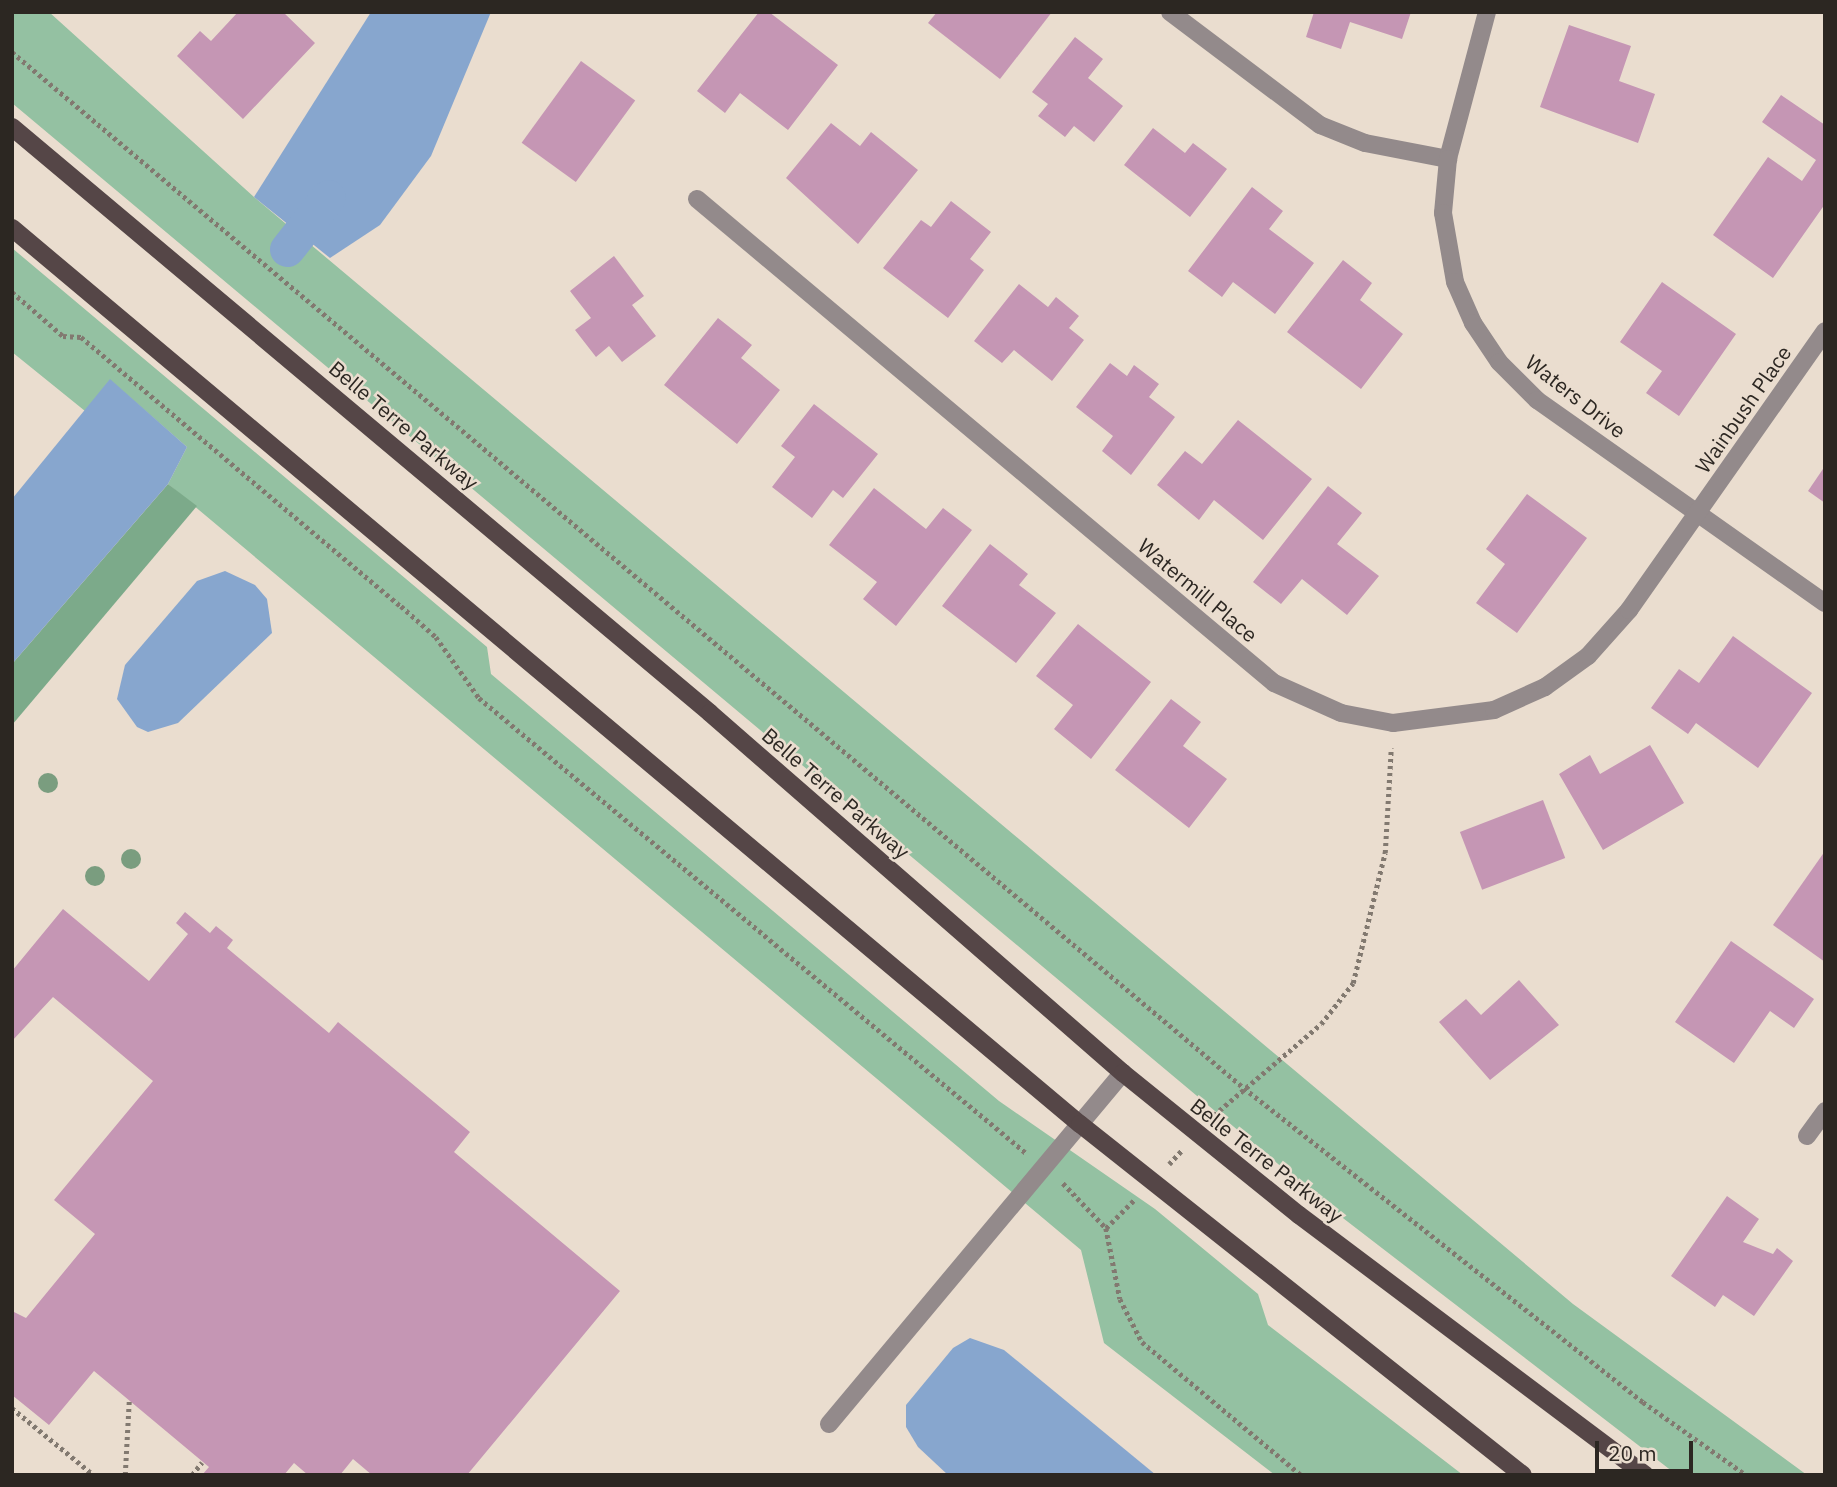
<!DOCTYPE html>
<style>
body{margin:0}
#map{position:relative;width:1837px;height:1487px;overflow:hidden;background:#eaddcf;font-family:"IBM Plex Sans",sans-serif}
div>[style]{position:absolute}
.green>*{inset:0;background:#94c1a2}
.forest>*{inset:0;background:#7caa8a}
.water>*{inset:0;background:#87a6ce}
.canal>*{height:35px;margin:-17.5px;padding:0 17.5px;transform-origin:17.5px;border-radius:17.5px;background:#87a6ce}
.building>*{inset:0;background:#c596b4;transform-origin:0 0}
.path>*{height:4.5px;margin-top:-2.25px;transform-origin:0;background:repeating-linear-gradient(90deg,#827970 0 3.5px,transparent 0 7px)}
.minor>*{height:18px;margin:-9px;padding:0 9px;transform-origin:9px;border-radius:9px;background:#938a8b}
.major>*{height:18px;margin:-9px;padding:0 9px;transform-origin:9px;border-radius:9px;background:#554647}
.trees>*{width:20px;height:20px;margin:-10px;border-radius:50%;background:#7a9d7f}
span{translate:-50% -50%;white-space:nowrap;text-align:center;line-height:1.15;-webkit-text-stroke:5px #eaddcf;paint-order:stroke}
.street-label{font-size:21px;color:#2c2722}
.frame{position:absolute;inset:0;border:14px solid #2c2722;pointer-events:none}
.scale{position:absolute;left:1595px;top:1441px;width:98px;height:32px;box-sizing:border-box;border:4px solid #2c2722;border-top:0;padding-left:9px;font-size:21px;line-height:24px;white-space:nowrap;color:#2c2722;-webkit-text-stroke:5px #eaddcf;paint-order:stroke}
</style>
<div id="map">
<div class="green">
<div style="clip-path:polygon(12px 12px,49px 12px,254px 197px,1573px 1304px,1807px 1475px,1677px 1475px,1339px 1215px,12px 103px)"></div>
<div style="clip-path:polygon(12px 248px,487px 647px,491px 674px,999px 1101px,1155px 1209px,1258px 1294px,1268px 1325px,1463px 1475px,1275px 1475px,1104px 1343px,1081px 1250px,168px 484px,187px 447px,110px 380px,85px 411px,12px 352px)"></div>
</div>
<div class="forest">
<div style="clip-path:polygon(168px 484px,197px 506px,12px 725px,12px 664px)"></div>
</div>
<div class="water">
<div style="clip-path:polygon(371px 12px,491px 12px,431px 156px,380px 225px,330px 258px,254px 197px)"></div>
<div style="clip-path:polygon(110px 379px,187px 447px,168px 484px,12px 664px,12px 499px)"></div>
<div style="clip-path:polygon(225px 571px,255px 585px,267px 599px,272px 633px,178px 723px,148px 732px,137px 727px,117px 699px,125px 665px,197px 581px)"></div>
<div style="clip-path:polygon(970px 1338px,1004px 1350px,1156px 1475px,948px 1475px,918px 1447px,906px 1427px,906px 1405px,953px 1348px)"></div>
</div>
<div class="canal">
<div style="left:287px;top:249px;width:66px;rotate:-51.7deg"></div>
</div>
<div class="building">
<div style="clip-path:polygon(238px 12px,283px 12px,315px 43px,243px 119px,177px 56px,200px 31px,211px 41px)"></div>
<div style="clip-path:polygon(759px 12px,769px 12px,838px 65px,788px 130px,740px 93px,725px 113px,697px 91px)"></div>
<div style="clip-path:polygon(937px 12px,1052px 12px,1000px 79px,928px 23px)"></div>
<div style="clip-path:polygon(1314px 12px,1411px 12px,1402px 39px,1350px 22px,1341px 49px,1306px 37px)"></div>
<div style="clip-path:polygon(1569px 25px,1631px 46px,1619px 81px,1655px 94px,1638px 143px,1540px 107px)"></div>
<div style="clip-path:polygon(1075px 37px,1103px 59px,1088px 78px,1123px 106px,1094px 142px,1074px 126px,1065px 137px,1038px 116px,1048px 104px,1032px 92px)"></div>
<div style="left:581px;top:61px;width:67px;height:101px;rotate:36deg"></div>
<div style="clip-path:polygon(1781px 95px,1825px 125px,1825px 204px,1773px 278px,1713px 235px,1768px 157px,1802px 181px,1816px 160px,1762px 122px)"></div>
<div style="clip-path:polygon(831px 123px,860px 146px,871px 132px,918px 170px,858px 244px,786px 178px)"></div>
<div style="clip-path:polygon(1153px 128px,1185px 153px,1193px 143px,1227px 169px,1190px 217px,1124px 165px)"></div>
<div style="clip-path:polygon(1252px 187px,1283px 211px,1269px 229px,1314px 263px,1275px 314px,1233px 282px,1222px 297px,1188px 271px)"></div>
<div style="clip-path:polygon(951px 201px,991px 232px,970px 259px,984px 270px,948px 318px,883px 268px,921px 220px,931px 227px)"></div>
<div style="clip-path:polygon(614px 256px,644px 296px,632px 305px,656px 336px,622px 362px,609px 346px,596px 357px,575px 330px,591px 318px,570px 291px)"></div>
<div style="clip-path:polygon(1343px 260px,1372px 283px,1360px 300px,1403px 334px,1361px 389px,1287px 332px)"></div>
<div style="clip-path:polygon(1662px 282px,1736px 334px,1679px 416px,1646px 393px,1662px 371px,1620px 342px)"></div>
<div style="clip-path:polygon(1019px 284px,1048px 307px,1056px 297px,1079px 316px,1069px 328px,1084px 340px,1052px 381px,1014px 350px,1002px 363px,974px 341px)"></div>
<div style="clip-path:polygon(718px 318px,752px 345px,741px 358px,780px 390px,737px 444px,664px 385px)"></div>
<div style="clip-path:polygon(1110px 363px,1127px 376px,1134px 365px,1159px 384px,1149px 397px,1175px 417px,1131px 475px,1102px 451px,1113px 436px,1076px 407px)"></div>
<div style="clip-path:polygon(814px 404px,878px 454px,843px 498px,833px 490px,812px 518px,772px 487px,795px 457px,781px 446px)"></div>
<div style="clip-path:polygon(1238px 420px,1312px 479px,1263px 540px,1214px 500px,1199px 520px,1157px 485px,1185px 451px,1202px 464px)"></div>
<div style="clip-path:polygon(1825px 466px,1825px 503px,1808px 491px)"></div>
<div style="clip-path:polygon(1328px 486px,1362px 513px,1337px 544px,1379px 576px,1347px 615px,1302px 579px,1281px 604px,1253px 582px)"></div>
<div style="clip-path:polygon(874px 488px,926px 529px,943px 508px,972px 530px,896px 626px,863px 599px,877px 582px,829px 545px)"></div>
<div style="clip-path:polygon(1527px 494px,1587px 538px,1517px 633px,1476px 603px,1505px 564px,1486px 549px)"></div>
<div style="clip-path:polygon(990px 544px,1028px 574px,1019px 585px,1056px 613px,1016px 663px,942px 606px)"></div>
<div style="clip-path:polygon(1078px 624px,1151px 682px,1091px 759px,1054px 729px,1073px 705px,1036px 676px)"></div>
<div style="clip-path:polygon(1733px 636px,1812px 693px,1758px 768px,1696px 723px,1688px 734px,1651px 708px,1679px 669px,1699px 683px)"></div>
<div style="clip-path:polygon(1171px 699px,1201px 722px,1183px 746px,1227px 779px,1189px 828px,1115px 770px)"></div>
<div style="clip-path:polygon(1650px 745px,1684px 803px,1603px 850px,1559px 774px,1590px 755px,1600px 774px)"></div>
<div style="left:1543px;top:800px;width:62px;height:89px;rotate:69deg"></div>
<div style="clip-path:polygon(1825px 851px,1825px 962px,1773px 925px)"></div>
<div style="clip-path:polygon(63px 909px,149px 981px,188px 934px,176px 923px,185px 912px,210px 933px,216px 926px,233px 940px,227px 948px,329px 1033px,338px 1022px,470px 1132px,454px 1152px,620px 1291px,467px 1475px,372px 1475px,353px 1459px,340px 1475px,308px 1475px,294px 1463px,284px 1475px,202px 1475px,209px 1467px,94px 1371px,49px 1425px,12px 1395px,12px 1311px,26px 1318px,95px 1234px,54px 1200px,153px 1081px,53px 997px,12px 1041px,12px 971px)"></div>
<div style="clip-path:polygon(1731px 941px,1814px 999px,1794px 1028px,1770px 1011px,1734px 1063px,1675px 1022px)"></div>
<div style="clip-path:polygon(1519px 980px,1559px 1025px,1490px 1080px,1439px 1022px,1466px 999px,1481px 1015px)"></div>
<div style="clip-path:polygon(1727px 1196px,1759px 1219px,1743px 1242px,1773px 1254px,1777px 1248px,1793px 1261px,1754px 1316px,1723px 1295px,1715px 1307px,1671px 1276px)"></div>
</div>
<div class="path">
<div style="left:12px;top:52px;width:1610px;rotate:40.06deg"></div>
<div style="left:1244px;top:1088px;width:508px;rotate:38.2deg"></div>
<div style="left:1643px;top:1402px;width:126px;rotate:35.3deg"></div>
<div style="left:12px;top:292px;width:67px;rotate:40.8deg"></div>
<div style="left:63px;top:336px;width:18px;rotate:3deg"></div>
<div style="left:81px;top:337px;width:418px;rotate:40.1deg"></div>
<div style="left:401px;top:606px;width:47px;rotate:41.5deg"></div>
<div style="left:436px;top:637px;width:75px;rotate:54.8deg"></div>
<div style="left:479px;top:698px;width:712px;rotate:39.75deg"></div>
<div style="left:1214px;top:1115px;width:140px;rotate:-40.4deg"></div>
<div style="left:1321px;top:1024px;width:52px;rotate:-52deg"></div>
<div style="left:1353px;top:983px;width:134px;rotate:-76.2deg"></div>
<div style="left:1385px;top:853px;width:105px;rotate:-86.7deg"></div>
<div style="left:1169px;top:1164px;width:19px;rotate:-47deg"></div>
<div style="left:1063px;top:1183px;width:62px;rotate:46.3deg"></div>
<div style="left:1106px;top:1228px;width:72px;rotate:78.8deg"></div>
<div style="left:1120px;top:1299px;width:48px;rotate:62.9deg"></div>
<div style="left:1142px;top:1342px;width:207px;rotate:39.9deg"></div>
<div style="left:1106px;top:1228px;width:42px;rotate:-45deg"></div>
<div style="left:12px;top:1408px;width:106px;rotate:39.3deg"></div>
<div style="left:125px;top:1475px;width:74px;rotate:-86.9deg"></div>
<div style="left:192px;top:1475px;width:16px;rotate:-52deg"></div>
</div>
<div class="minor">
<div style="left:1170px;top:12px;width:188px;rotate:37deg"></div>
<div style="left:1320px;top:125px;width:48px;rotate:21.8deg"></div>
<div style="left:1365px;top:143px;width:85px;rotate:10.9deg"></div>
<div style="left:1487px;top:12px;width:152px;rotate:104.9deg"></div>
<div style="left:1448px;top:159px;width:54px;rotate:95.3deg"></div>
<div style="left:1443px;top:213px;width:70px;rotate:80.1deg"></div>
<div style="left:1455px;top:282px;width:45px;rotate:66.3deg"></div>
<div style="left:1473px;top:323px;width:47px;rotate:56.3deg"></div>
<div style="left:1499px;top:362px;width:54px;rotate:45deg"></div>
<div style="left:1537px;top:400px;width:352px;rotate:35.2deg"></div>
<div style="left:697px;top:199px;width:753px;rotate:39.99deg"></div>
<div style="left:1274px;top:683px;width:73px;rotate:24.1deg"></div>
<div style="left:1341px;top:713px;width:53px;rotate:10.9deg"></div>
<div style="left:1393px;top:723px;width:102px;rotate:-7.3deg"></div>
<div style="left:1494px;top:710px;width:56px;rotate:-24.3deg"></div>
<div style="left:1545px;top:687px;width:53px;rotate:-35.8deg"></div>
<div style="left:1588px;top:656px;width:62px;rotate:-48.3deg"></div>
<div style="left:1629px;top:610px;width:341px;rotate:-54.9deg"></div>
<div style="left:1807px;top:1136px;width:31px;rotate:-54deg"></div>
<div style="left:829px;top:1424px;width:458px;rotate:-50.1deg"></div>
</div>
<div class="major">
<div style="left:12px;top:127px;width:911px;rotate:40.01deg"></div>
<div style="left:710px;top:713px;width:548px;rotate:41.08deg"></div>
<div style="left:1123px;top:1073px;width:226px;rotate:38.9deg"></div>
<div style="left:1299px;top:1215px;width:433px;rotate:36.9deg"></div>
<div style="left:12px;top:228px;width:1394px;rotate:40deg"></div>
<div style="left:1080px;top:1124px;width:565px;rotate:38.39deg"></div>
</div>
<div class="trees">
<div style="left:48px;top:783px"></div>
<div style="left:131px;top:859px"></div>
<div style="left:95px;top:876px"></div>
</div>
<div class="street-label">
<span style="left:1576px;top:396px;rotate:38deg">Waters Drive</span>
<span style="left:1743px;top:409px;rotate:-55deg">Wainbush Place</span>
<span style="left:404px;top:425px;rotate:40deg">Belle Terre Parkway</span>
<span style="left:1198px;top:590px;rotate:40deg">Watermill Place</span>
<span style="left:836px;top:793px;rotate:41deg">Belle Terre Parkway</span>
<span style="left:1267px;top:1160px;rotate:38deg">Belle Terre Parkway</span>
</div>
<div class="frame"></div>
<div class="scale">20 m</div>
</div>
